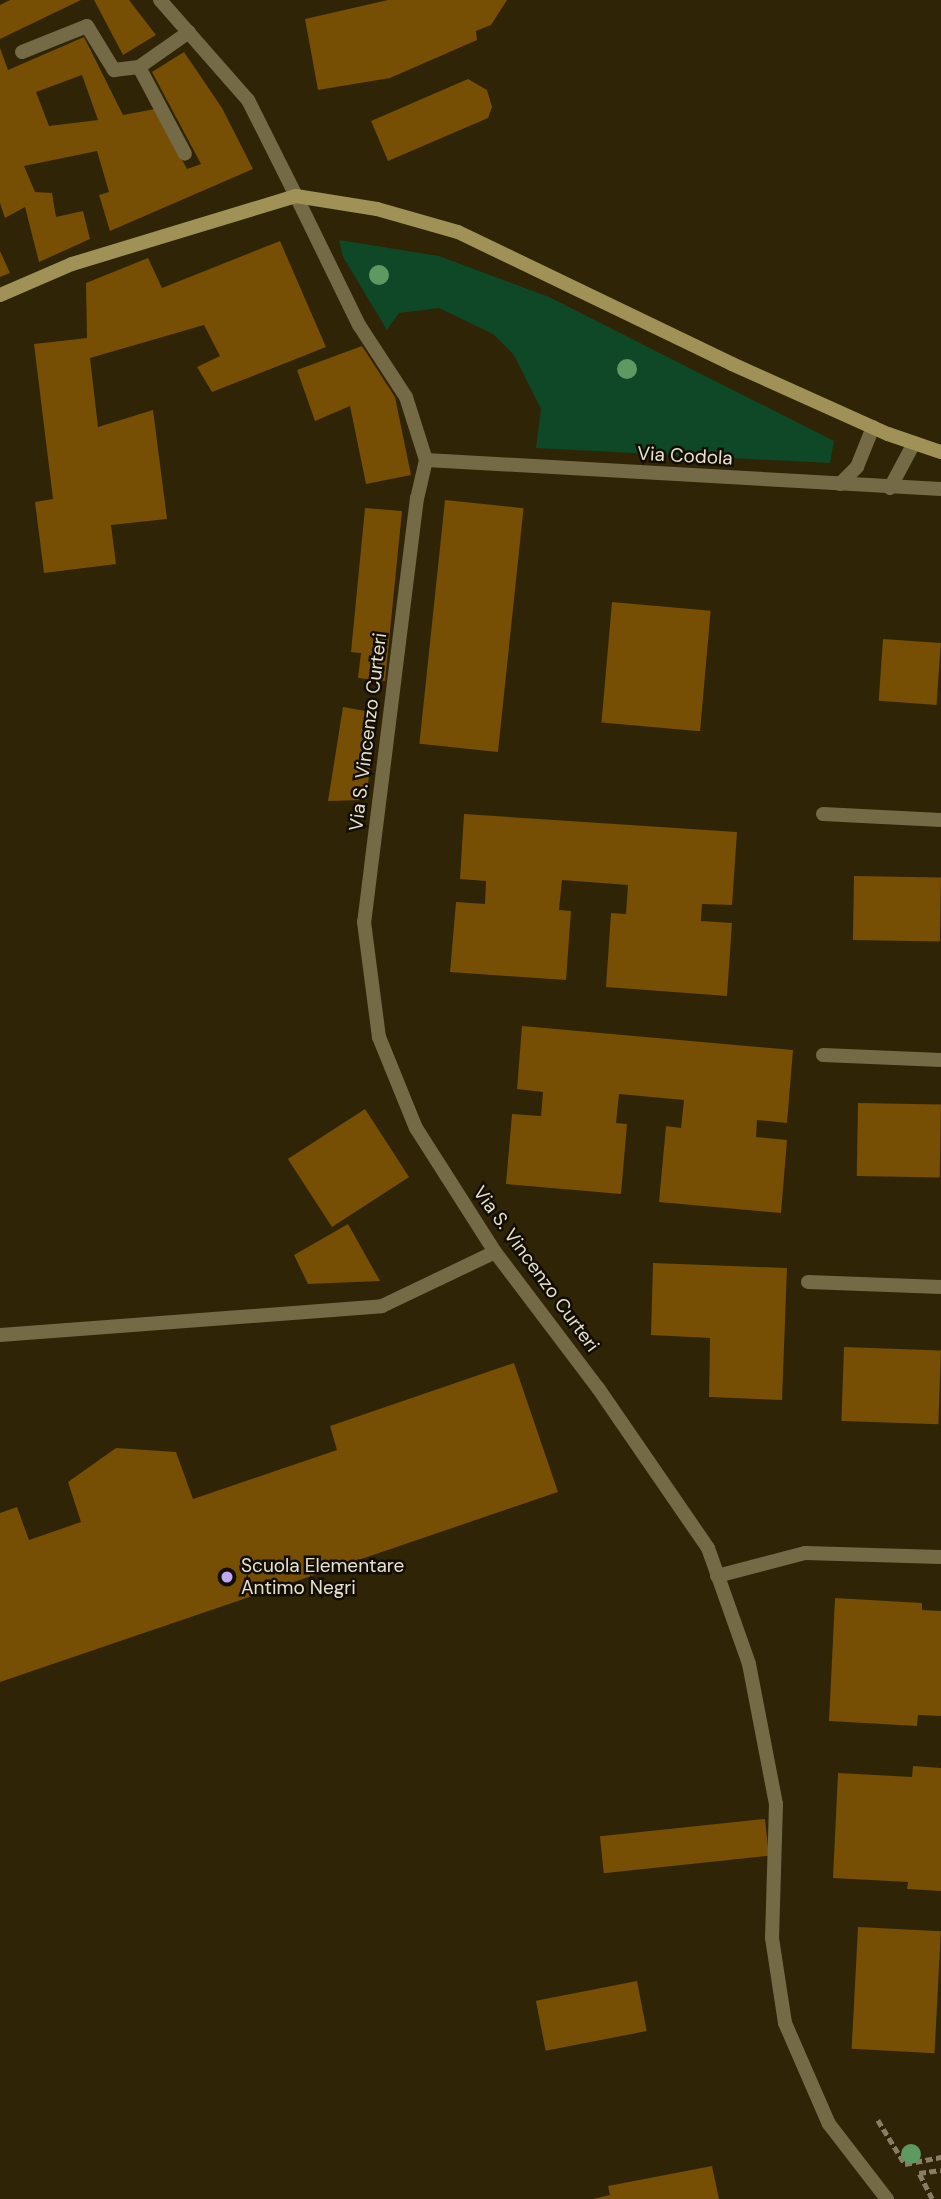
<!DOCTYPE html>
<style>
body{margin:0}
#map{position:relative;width:941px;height:2199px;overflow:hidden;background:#2f2405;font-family:"DM Sans",sans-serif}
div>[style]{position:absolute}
.green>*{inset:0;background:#0e4827}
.building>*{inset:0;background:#764e04;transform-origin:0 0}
.path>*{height:4.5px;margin-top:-2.25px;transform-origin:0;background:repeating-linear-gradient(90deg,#877e65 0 7px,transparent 0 10.5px)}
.pedestrian>*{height:14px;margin:-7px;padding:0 7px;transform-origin:7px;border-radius:7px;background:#746a46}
.minor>*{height:14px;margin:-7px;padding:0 7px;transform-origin:7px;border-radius:7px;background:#746a46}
.secondary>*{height:14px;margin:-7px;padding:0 7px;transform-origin:7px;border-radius:7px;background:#a09156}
.trees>*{width:20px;height:20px;margin:-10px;border-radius:50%;background:#5e9961}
.dots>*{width:19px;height:19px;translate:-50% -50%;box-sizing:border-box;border:4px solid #130e04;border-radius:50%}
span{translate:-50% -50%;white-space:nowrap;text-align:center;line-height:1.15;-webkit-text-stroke:5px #130e04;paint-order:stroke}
.street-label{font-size:19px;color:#e8e1d0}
.poi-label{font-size:19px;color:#e8e1d0}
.left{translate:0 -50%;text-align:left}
</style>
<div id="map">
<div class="green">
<div style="clip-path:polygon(339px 240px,439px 256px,549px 297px,834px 441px,830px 463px,536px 448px,541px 409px,514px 355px,493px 334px,439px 308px,399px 313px,387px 330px,343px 257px)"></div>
</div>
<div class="building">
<div style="clip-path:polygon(10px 0,81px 0,0 39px,0 5px)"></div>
<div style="clip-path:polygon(94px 0,129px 0,156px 35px,123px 55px)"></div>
<div style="clip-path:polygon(388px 0,507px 0,491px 25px,476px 31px,477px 40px,390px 78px,318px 90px,305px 19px)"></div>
<div style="clip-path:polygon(evenodd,84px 37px,123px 115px,155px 109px,187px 169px,201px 164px,152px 72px,184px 52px,222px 108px,253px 169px,110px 231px,99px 195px,109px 192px,97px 151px,24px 166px,35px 192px,52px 193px,56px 217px,83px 211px,90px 239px,39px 262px,25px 207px,5px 218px,0 203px,0 48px,8px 70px,84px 37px,82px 75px,98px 120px,49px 126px,36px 92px,82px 75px)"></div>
<div style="clip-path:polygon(468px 79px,487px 90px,492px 107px,488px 118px,388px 161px,371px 121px)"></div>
<div style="clip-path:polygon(280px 241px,326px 347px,212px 392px,197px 367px,220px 356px,204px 325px,90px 358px,98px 427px,153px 410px,167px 519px,111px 525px,116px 564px,44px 573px,35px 502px,53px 499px,34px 344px,87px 338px,86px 283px,148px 258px,162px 288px)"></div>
<div style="clip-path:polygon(0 251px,10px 273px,0 277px)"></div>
<div style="clip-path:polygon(362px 346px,395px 397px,411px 475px,366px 484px,350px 406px,315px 421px,297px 370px)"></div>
<div style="left:445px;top:500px;width:79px;height:245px;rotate:6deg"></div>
<div style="clip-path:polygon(365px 508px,402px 511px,385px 681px,358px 678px,361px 653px,351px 652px)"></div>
<div style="left:612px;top:602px;width:99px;height:121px;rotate:5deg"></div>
<div style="left:883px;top:639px;width:58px;height:62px;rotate:4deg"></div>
<div style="clip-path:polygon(343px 707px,377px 713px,366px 800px,328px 801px)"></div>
<div style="clip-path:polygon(464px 814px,737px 832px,732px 905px,702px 904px,701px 921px,732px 923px,727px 996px,606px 987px,611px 913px,626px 914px,628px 885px,562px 880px,559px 910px,571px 911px,566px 980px,450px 972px,456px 902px,485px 904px,486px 881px,460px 879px)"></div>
<div style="left:854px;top:876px;width:87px;height:64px;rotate:1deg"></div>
<div style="clip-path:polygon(522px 1026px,793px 1050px,787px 1123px,757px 1120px,756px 1137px,787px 1140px,781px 1213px,659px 1202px,666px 1126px,681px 1128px,684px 1100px,619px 1094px,616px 1123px,627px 1124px,621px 1194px,506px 1184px,512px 1114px,541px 1116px,543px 1092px,517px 1089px)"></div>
<div style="left:858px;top:1103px;width:83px;height:73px;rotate:1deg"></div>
<div style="left:365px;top:1109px;width:81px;height:92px;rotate:57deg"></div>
<div style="clip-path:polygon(348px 1224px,380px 1281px,308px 1284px,294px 1255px)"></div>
<div style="clip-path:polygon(653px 1263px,787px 1268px,782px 1400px,709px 1397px,710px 1338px,651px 1335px)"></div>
<div style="left:844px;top:1347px;width:97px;height:74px;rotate:2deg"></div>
<div style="clip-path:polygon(514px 1363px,558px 1492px,0 1682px,0 1513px,17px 1507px,29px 1540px,81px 1522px,68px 1482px,116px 1448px,176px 1452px,193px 1499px,337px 1450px,330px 1426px)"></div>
<div style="clip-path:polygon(835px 1598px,922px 1603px,922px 1610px,941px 1611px,941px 1716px,918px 1715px,917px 1726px,829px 1721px)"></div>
<div style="clip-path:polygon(913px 1766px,941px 1768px,941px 1891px,907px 1889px,908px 1882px,833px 1878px,838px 1773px,912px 1777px)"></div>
<div style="left:765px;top:1819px;width:37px;height:166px;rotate:84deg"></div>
<div style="left:858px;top:1927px;width:83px;height:122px;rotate:3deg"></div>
<div style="left:637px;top:1981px;width:51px;height:103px;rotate:79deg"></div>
<div style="clip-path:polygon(712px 2166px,719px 2199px,593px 2199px,610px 2195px,608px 2186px)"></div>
</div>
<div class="path">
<div style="left:878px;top:2120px;width:52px;rotate:58.5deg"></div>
<div style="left:905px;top:2164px;width:37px;rotate:-11deg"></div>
<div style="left:932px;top:2199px;width:29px;rotate:-117deg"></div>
<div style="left:919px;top:2173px;width:22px;rotate:-8deg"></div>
</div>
<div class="pedestrian">
<div style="left:296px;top:196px;width:144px;rotate:64deg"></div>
</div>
<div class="minor">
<div style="left:160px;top:0;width:133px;rotate:48.7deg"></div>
<div style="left:248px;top:100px;width:107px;rotate:63.4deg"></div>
<div style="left:22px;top:52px;width:70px;rotate:-21.8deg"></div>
<div style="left:87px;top:26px;width:52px;rotate:58.5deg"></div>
<div style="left:114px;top:70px;width:25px;rotate:-7deg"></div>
<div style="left:139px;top:67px;width:61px;rotate:-35deg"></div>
<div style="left:139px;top:67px;width:98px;rotate:62.1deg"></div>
<div style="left:359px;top:325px;width:86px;rotate:56.9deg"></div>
<div style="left:406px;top:397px;width:66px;rotate:72.4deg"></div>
<div style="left:426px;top:460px;width:39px;rotate:103deg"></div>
<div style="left:417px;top:498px;width:427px;rotate:97.1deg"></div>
<div style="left:364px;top:922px;width:116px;rotate:82.6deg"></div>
<div style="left:379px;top:1037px;width:98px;rotate:67.9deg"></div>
<div style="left:416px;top:1128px;width:147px;rotate:57.5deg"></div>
<div style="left:495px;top:1252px;width:171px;rotate:52.9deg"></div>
<div style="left:598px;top:1388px;width:194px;rotate:55.5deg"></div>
<div style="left:708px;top:1548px;width:123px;rotate:70.5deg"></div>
<div style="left:749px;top:1664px;width:143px;rotate:79.1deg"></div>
<div style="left:776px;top:1804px;width:134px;rotate:91.7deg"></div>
<div style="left:772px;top:1938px;width:86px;rotate:81.3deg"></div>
<div style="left:785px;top:2023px;width:110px;rotate:66.5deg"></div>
<div style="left:829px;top:2124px;width:95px;rotate:52.3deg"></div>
<div style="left:426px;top:460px;width:516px;rotate:3.22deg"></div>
<div style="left:840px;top:484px;width:24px;rotate:-45deg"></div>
<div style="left:857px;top:467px;width:43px;rotate:-68.2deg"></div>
<div style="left:890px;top:488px;width:51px;rotate:-61.9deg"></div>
<div style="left:823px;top:814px;width:118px;rotate:2.9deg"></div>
<div style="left:823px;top:1055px;width:118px;rotate:2.4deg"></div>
<div style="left:808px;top:1282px;width:133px;rotate:2.2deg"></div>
<div style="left:0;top:1335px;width:383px;rotate:-4.3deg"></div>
<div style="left:382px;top:1306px;width:125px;rotate:-25.5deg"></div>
<div style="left:717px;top:1576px;width:91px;rotate:-14.6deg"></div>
<div style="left:805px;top:1553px;width:136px;rotate:1.7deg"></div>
</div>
<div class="secondary">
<div style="left:0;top:295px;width:78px;rotate:-23.3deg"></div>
<div style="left:72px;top:264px;width:234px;rotate:-16.9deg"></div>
<div style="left:296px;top:196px;width:82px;rotate:9.1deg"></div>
<div style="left:377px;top:209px;width:84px;rotate:15.9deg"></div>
<div style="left:458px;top:232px;width:304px;rotate:25.7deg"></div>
<div style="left:732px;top:364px;width:171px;rotate:24.2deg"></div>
<div style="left:888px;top:434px;width:56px;rotate:18.8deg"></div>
</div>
<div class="trees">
<div style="left:379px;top:275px"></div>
<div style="left:627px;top:369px"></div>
<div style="left:911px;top:2154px"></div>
</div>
<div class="dots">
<div style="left:227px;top:1577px;background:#bea9f5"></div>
</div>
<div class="street-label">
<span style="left:685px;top:456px;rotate:3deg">Via Codola</span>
<span style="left:368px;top:732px;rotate:-83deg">Via S. Vincenzo Curteri</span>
<span style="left:536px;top:1269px;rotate:54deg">Via S. Vincenzo Curteri</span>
</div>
<div class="poi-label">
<span class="left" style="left:241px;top:1577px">Scuola Elementare<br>Antimo Negri</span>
</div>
</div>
